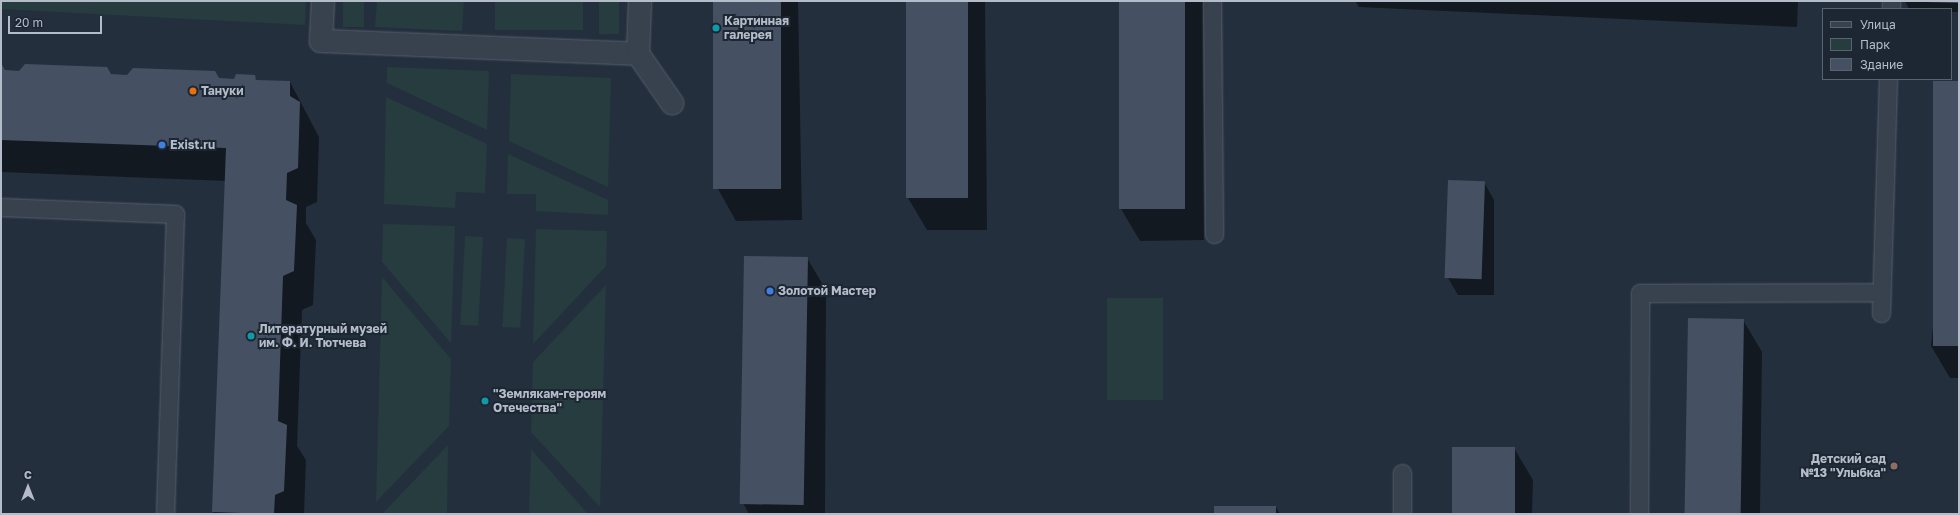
<!DOCTYPE html>
<meta charset="utf-8">
<style>
body{margin:0}
#map{position:relative;width:1960px;height:515px;overflow:hidden;background:#242f3e;font-family:"Golos Text",sans-serif}
div>[style]{position:absolute}
.green>*{inset:0;background:#263c3f;transform-origin:0 0}
.shadow>*{inset:0;background:#0007}
.building>*{inset:0;background:#455162;transform-origin:0 0}
.roads{filter:drop-shadow(0 0 1px #565f6c) drop-shadow(0 0 1px #565f6c)}
.lane>*{height:17px;margin:-8.5px;padding:0 8.5px;transform-origin:8.5px;border-radius:8.5px;background:#38414e}
.street>*{height:22px;margin:-11px;padding:0 11px;transform-origin:11px;border-radius:11px;background:#38414e}
.dots>*{width:11px;height:11px;translate:-50% -50%;box-sizing:border-box;border:2px solid #1d2633;border-radius:50%}
span{translate:-50% -50%;white-space:nowrap;text-align:center;line-height:1.15;-webkit-text-stroke:4px #1d2633;paint-order:stroke}
.poi-label{font-size:12px;color:#b4bcc9;font-weight:700}
.left{translate:0 -50%;text-align:left}
.right{translate:-100% -50%;text-align:right}
.frame{position:absolute;inset:0;border:2px solid #b4bcc9;pointer-events:none}
.legend{position:absolute;left:1822px;top:8px;width:130px;height:72px;box-sizing:border-box;background:#1d2633;border:1px solid #59626f;margin:0;padding:5px 7px;list-style:none;font-size:12px;color:#b4bcc9}
.legend li{display:flex;align-items:center;gap:8px;height:20px}
.legend b{width:20px;border:1px solid #59626f}
.north{position:absolute;left:8px;top:467px;width:40px;height:40px;-webkit-text-stroke:3px #1d2633;paint-order:stroke;rotate:0deg;font-size:11px;font-weight:700;line-height:16px;text-align:center;color:#b4bcc9}
.north::after{content:'';display:block;margin:auto;width:14px;height:18px;background:#b4bcc9;clip-path:polygon(50% 0,100% 100%,50% 72%,0 100%)}
.scale{position:absolute;left:8px;top:16px;width:94px;height:18px;box-sizing:border-box;border:2px solid #b4bcc9;border-top:0;padding-left:5px;font-size:12px;line-height:14px;white-space:nowrap;color:#b4bcc9;-webkit-text-stroke:3px #1d2633;paint-order:stroke}
</style>
<div id="map">
<div class="green">
<div style="clip-path:polygon(1px 1px,306px 1px,305px 25px,1px 9px)"></div>
<div style="left:343px;top:1px;width:21px;height:26px"></div>
<div style="clip-path:polygon(377px 1px,464px 1px,462px 31px,375px 27px)"></div>
<div style="left:495px;top:1px;width:88px;height:29px"></div>
<div style="left:599px;top:1px;width:20px;height:33px"></div>
<div style="clip-path:polygon(387px 67px,489px 71px,487px 130px,387px 83px)"></div>
<div style="clip-path:polygon(511px 74px,611px 78px,608px 187px,509px 141px)"></div>
<div style="clip-path:polygon(386px 97px,487px 144px,485px 193px,456px 192px,455px 208px,384px 204px)"></div>
<div style="clip-path:polygon(508px 154px,608px 200px,608px 215px,536px 211px,536px 194px,507px 194px)"></div>
<div style="clip-path:polygon(383px 224px,455px 226px,451px 343px,382px 262px)"></div>
<div style="clip-path:polygon(536px 229px,607px 231px,606px 266px,533px 344px)"></div>
<div style="left:465px;top:236px;width:18px;height:89px;rotate:3deg"></div>
<div style="left:507px;top:238px;width:18px;height:89px;rotate:3deg"></div>
<div style="clip-path:polygon(382px 277px,451px 359px,449px 426px,376px 502px)"></div>
<div style="clip-path:polygon(606px 285px,600px 507px,531px 432px,533px 362px)"></div>
<div style="left:1107px;top:298px;width:56px;height:102px"></div>
<div style="clip-path:polygon(448px 445px,447px 514px,382px 514px)"></div>
<div style="clip-path:polygon(531px 449px,588px 514px,529px 514px)"></div>
</div>
<div class="shadow">
<div style="clip-path:polygon(714px 1px,798px 1px,802px 220px,736px 221px,718px 189px)"></div>
<div style="clip-path:polygon(907px 1px,985px 1px,987px 230px,927px 230px,908px 198px)"></div>
<div style="clip-path:polygon(1120px 1px,1203px 1px,1204px 240px,1140px 241px,1121px 209px)"></div>
<div style="clip-path:polygon(1355px 1px,1798px 1px,1797px 27px,1359px 7px)"></div>
<div style="clip-path:polygon(1905px 1px,1959px 1px,1959px 12px,1951px 12px,1951px 9px,1909px 9px)"></div>
<div style="clip-path:polygon(1px 65px,5px 71px,234px 80px,254px 76px,257px 81px,290px 82px,319px 137px,317px 202px,306px 207px,306px 223px,316px 240px,313px 305px,302px 310px,297px 446px,306px 460px,304px 514px,215px 514px,213px 512px,226px 181px,1px 172px)"></div>
<div style="clip-path:polygon(1959px 82px,1959px 378px,1950px 378px,1931px 346px)"></div>
<div style="clip-path:polygon(1484px 182px,1494px 200px,1494px 295px,1458px 295px,1448px 278px)"></div>
<div style="clip-path:polygon(807px 258px,826px 290px,825px 514px,749px 514px,743px 503px)"></div>
<div style="clip-path:polygon(1743px 320px,1762px 352px,1760px 514px,1687px 514px)"></div>
<div style="clip-path:polygon(1514px 448px,1533px 480px,1532px 514px,1452px 514px)"></div>
<div style="clip-path:polygon(1276px 507px,1280px 514px,1216px 514px)"></div>
</div>
<div class="building">
<div style="left:713px;top:1px;width:68px;height:188px"></div>
<div style="left:906px;top:1px;width:62px;height:197px"></div>
<div style="left:1119px;top:1px;width:66px;height:208px"></div>
<div style="clip-path:polygon(1927px 1px,1959px 1px,1959px 3px,1926px 2px)"></div>
<div style="clip-path:polygon(1px 63px,5px 70px,19px 71px,25px 64px,107px 67px,111px 74px,127px 75px,133px 68px,215px 71px,219px 78px,234px 79px,236px 74px,255px 75px,256px 80px,290px 81px,290px 96px,300px 102px,298px 168px,287px 173px,286px 200px,297px 205px,294px 271px,283px 276px,278px 421px,287px 425px,284px 491px,275px 495px,274px 514px,212px 512px,226px 148px,1px 140px)"></div>
<div style="left:1933px;top:81px;width:26px;height:265px"></div>
<div style="left:1448px;top:180px;width:37px;height:98px;rotate:2deg"></div>
<div style="left:744px;top:256px;width:64px;height:248px;rotate:1deg"></div>
<div style="left:1688px;top:318px;width:56px;height:196px;rotate:1deg"></div>
<div style="left:1452px;top:447px;width:63px;height:67px"></div>
<div style="left:1276px;top:506px;width:8px;height:62px;rotate:90deg"></div>
</div>
<div class="roads">
<div class="lane">
<div style="left:1212px;top:1px;width:233px;rotate:89.5deg"></div>
<div style="left:1891px;top:9px;width:8px;rotate:-90deg"></div>
<div style="left:1px;top:207px;width:174px;rotate:2.3deg"></div>
<div style="left:175px;top:214px;width:300px;rotate:91.9deg"></div>
<div style="left:1881px;top:313px;width:234px;rotate:-88.3deg"></div>
<div style="left:1402px;top:514px;width:41px;rotate:-90deg"></div>
<div style="left:1639px;top:514px;width:221px;rotate:-89.7deg"></div>
<div style="left:1640px;top:293px;width:241px;rotate:-0.2deg"></div>
</div>
<div class="street">
<div style="left:323px;top:1px;width:40px;rotate:92.9deg"></div>
<div style="left:321px;top:41px;width:317px;rotate:2.3deg"></div>
<div style="left:638px;top:54px;width:53px;rotate:-87.8deg"></div>
<div style="left:638px;top:54px;width:60px;rotate:55.2deg"></div>
</div>
</div>
<div class="dots">
<div style="left:716px;top:28px;background:#0f9aa8"></div>
<div style="left:193px;top:91px;background:#e8710a"></div>
<div style="left:162px;top:145px;background:#3f7fe0"></div>
<div style="left:770px;top:291px;background:#3f7fe0"></div>
<div style="left:251px;top:336px;background:#0f9aa8"></div>
<div style="left:485px;top:401px;background:#0f9aa8"></div>
<div style="left:1894px;top:466px;background:#8d6e63"></div>
</div>
<div class="poi-label">
<span class="left" style="left:724px;top:28px">Картинная<br>галерея</span>
<span class="left" style="left:201px;top:91px">Тануки</span>
<span class="left" style="left:170px;top:145px">Exist.ru</span>
<span class="left" style="left:778px;top:291px">Золотой Мастер</span>
<span class="left" style="left:259px;top:336px">Литературный музей<br>им. Ф. И. Тютчева</span>
<span class="left" style="left:493px;top:401px">"Землякам-героям<br>Отечества"</span>
<span class="right" style="left:1886px;top:466px">Детский сад<br>№13 "Улыбка"</span>
</div>
<div class="frame"></div>
<ul class="legend">
<li><b style="height:5px;background:#38414e"></b>Улица</li>
<li><b style="height:11px;background:#263c3f"></b>Парк</li>
<li><b style="height:11px;background:#455162"></b>Здание</li>
</ul>
<div class="north">С</div>
<div class="scale">20 m</div>
</div>
